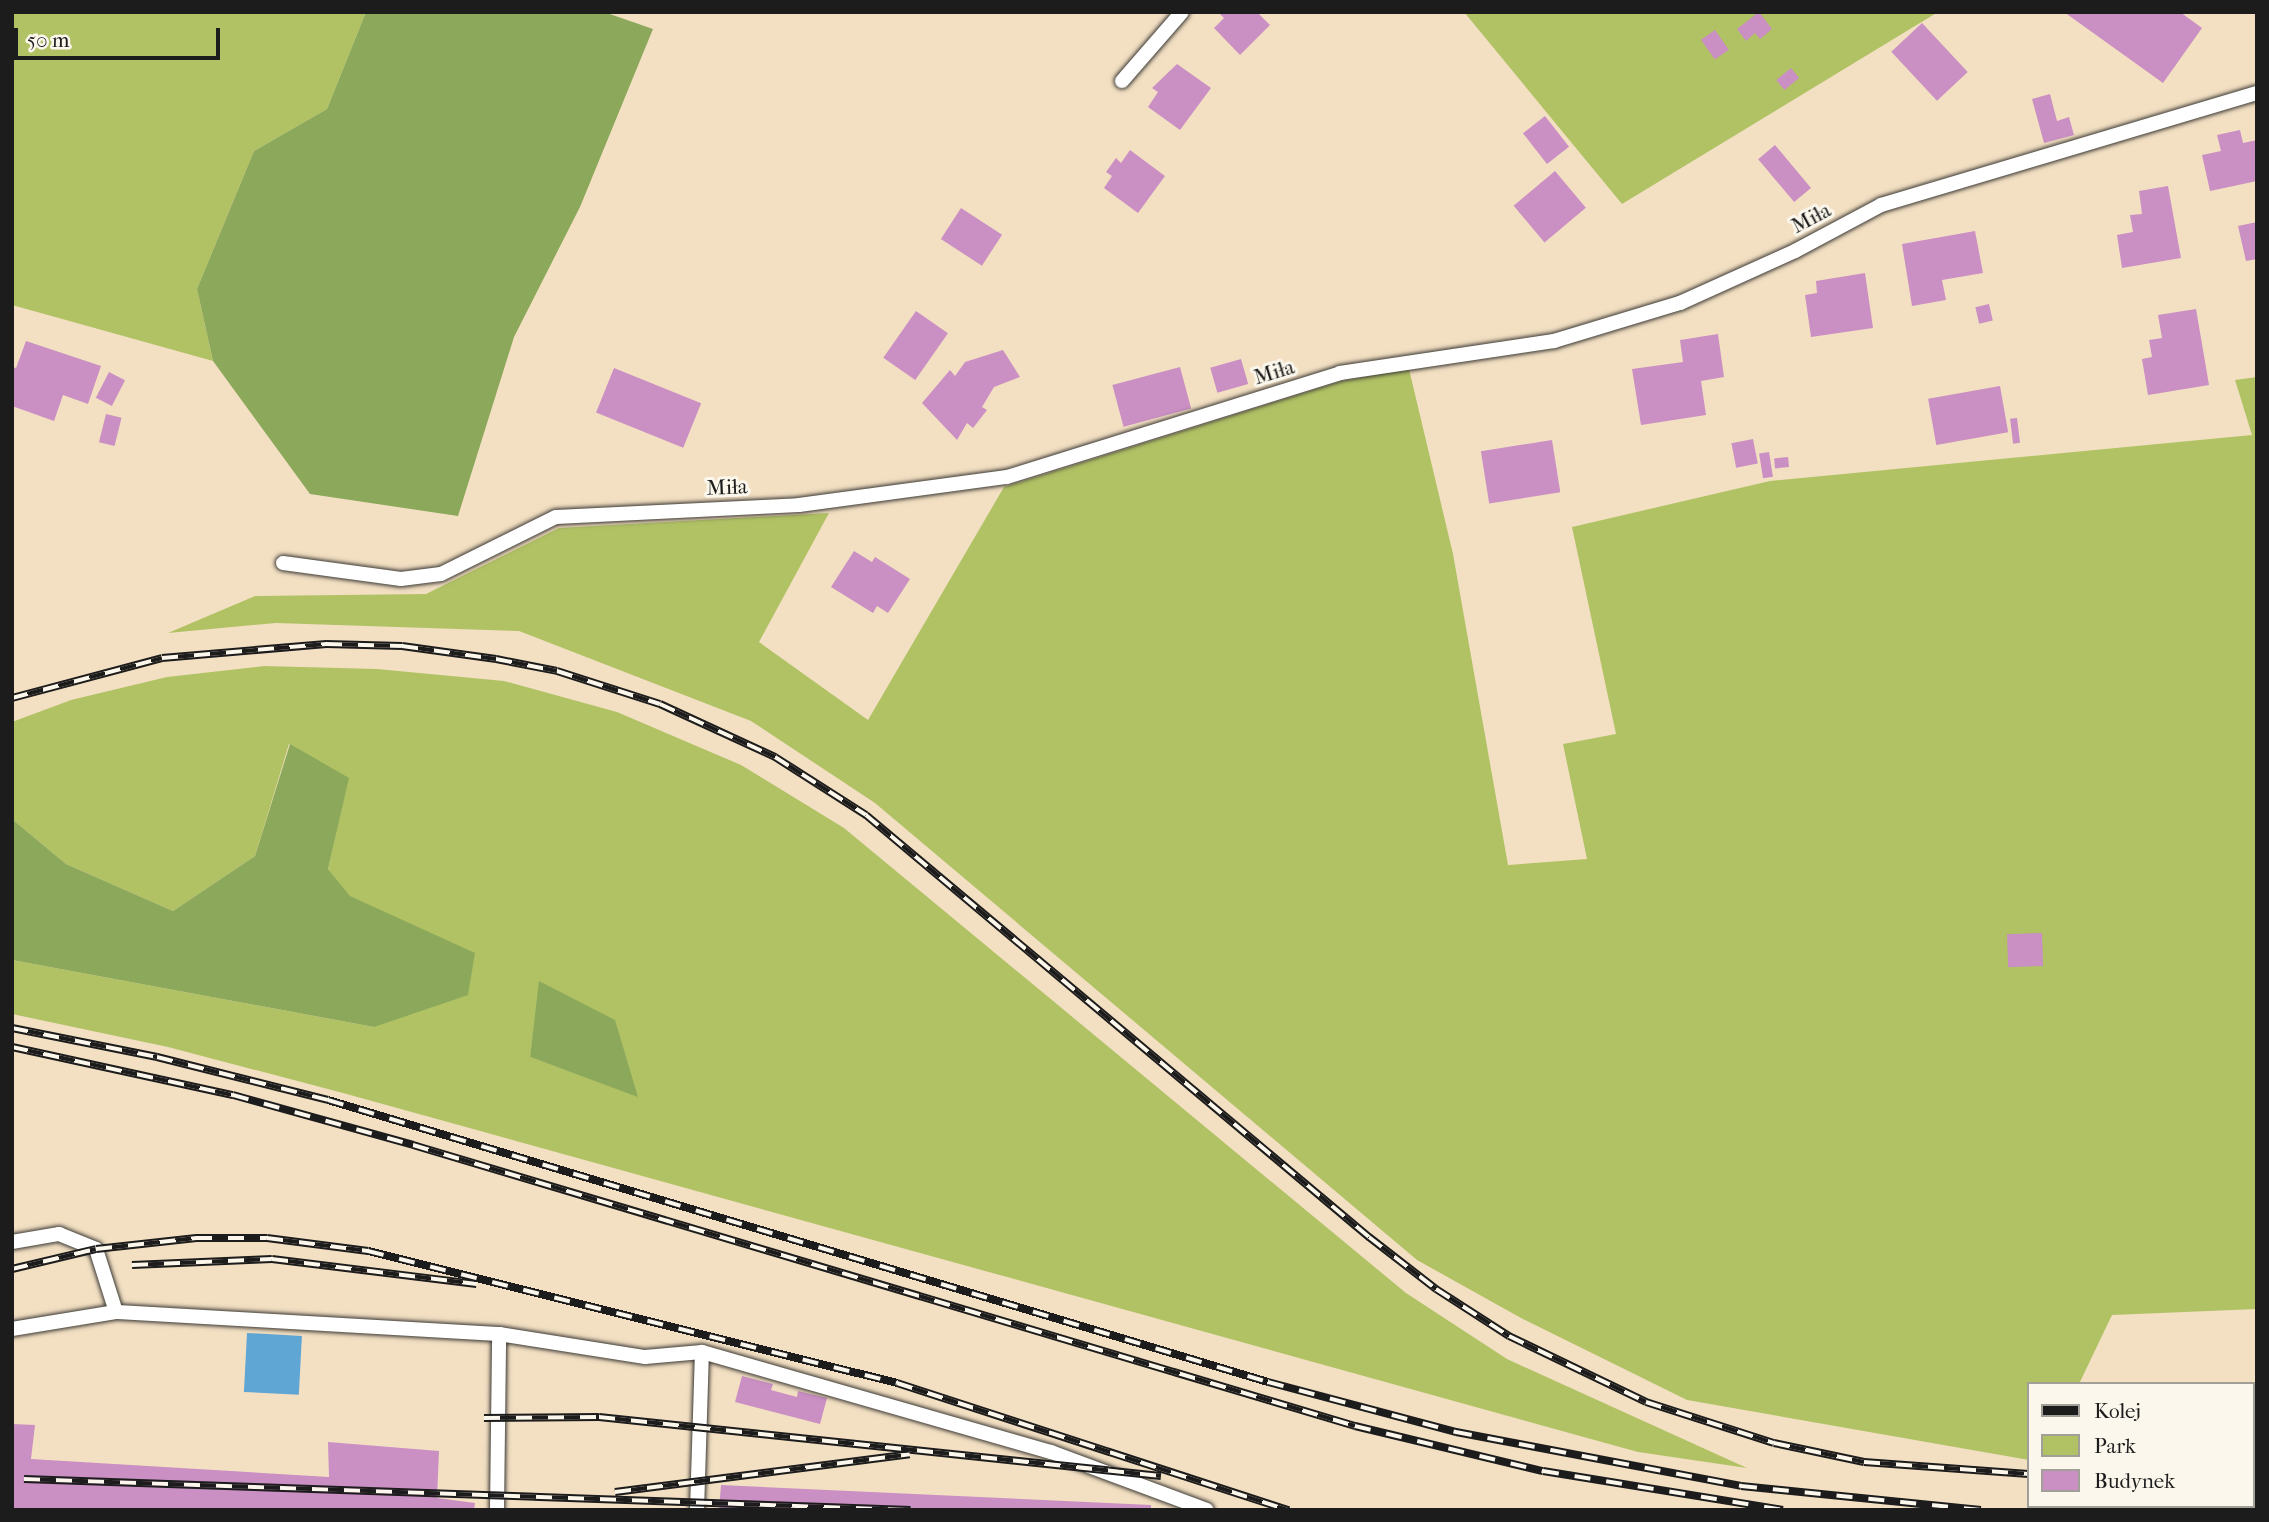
<!DOCTYPE html>
<meta charset="utf-8">
<style>
body{margin:0}
#map{position:relative;width:2269px;height:1522px;overflow:hidden;background:#f3e0c3;font-family:"IM FELL French Canon",serif}
div>[style]{position:absolute}
.green>*{inset:0;background:#b1c265}
.forest>*{inset:0;background:#8ca85a}
.water>*{inset:0;background:#5fa6d5;transform-origin:0 0}
.building>*{inset:0;background:#ca8fc3;transform-origin:0 0}
.roads{filter:drop-shadow(0 0 2px #3c3935) drop-shadow(0 0 2px #3c3935)}
.service>*{height:14px;margin:-7px;padding:0 7px;transform-origin:7px;border-radius:7px;background:#fff}
.rail>*{height:8px;margin-top:-4px;transform-origin:0;background:repeating-linear-gradient(90deg,#fbf7ec 0 16px,#1c1c1c 0 32px);box-sizing:border-box;border-block:2px solid #1c1c1c}
span{translate:-50% -50%;white-space:nowrap;text-align:center;line-height:1.15;-webkit-text-stroke:6px #fbf7ec;paint-order:stroke}
.street-label{font-size:21px;color:#1c1c1c}
.frame{position:absolute;inset:0;border:14px solid #1c1c1c;pointer-events:none}
.legend{position:absolute;left:2027px;top:1382px;width:228px;height:126px;box-sizing:border-box;background:#fbf7ec;border:2px solid #a29f99;margin:0;padding:9px 12px;list-style:none;font-size:21px;color:#1c1c1c}
.legend li{display:flex;align-items:center;gap:14px;height:35px}
.legend b{width:35px;border:2px solid #a29f99}
.scale{position:absolute;left:14px;top:28px;width:206px;height:32px;box-sizing:border-box;border:4px solid #1c1c1c;border-top:0;padding-left:9px;font-size:21px;line-height:24px;white-space:nowrap;color:#1c1c1c;-webkit-text-stroke:5px #fbf7ec;paint-order:stroke}
</style>
<div id="map">
<div class="green">
<div style="clip-path:polygon(12px 12px,366px 12px,327px 109px,254px 151px,197px 289px,213px 361px,12px 305px)"></div>
<div style="clip-path:polygon(1464px 12px,1938px 12px,1622px 204px)"></div>
<div style="clip-path:polygon(1409px 369px,1453px 554px,1508px 865px,1587px 859px,1563px 744px,1616px 734px,1572px 527px,1770px 481px,2252px 435px,2235px 380px,2257px 377px,2257px 1309px,2112px 1315px,2079px 1384px,2029px 1384px,2029px 1460px,1687px 1400px,1521px 1318px,1417px 1260px,875px 803px,751px 721px,519px 631px,276px 623px,168px 633px,255px 596px,426px 594px,559px 528px,829px 513px,759px 642px,868px 720px,1004px 487px,1342px 381px)"></div>
<div style="clip-path:polygon(evenodd,264px 666px,377px 669px,504px 681px,617px 712px,741px 765px,844px 828px,1406px 1293px,1507px 1359px,1747px 1468px,1638px 1452px,343px 1093px,168px 1047px,12px 1014px,12px 960px,374px 1027px,475px 954px,349px 896px,328px 869px,348px 779px,289px 744px,255px 856px,173px 911px,66px 864px,12px 819px,12px 722px,71px 700px,167px 677px,264px 666px,540px 982px,638px 1096px,530px 1057px,540px 982px)"></div>
</div>
<div class="forest">
<div style="clip-path:polygon(366px 12px,604px 12px,653px 29px,580px 207px,514px 337px,458px 516px,310px 494px,213px 361px,197px 289px,254px 151px,327px 109px)"></div>
<div style="clip-path:polygon(290px 744px,349px 778px,328px 869px,350px 896px,475px 953px,468px 995px,374px 1027px,12px 960px,12px 819px,66px 864px,173px 911px,255px 856px)"></div>
<div style="clip-path:polygon(539px 981px,615px 1020px,638px 1097px,530px 1057px)"></div>
</div>
<div class="water">
<div style="left:247px;top:1333px;width:55px;height:59px;rotate:3deg"></div>
</div>
<div class="building">
<div style="clip-path:polygon(1218px 12px,1257px 12px,1270px 25px,1240px 55px,1214px 28px,1224px 18px)"></div>
<div style="clip-path:polygon(1759px 12px,1772px 29px,1760px 39px,1755px 33px,1746px 41px,1737px 29px)"></div>
<div style="clip-path:polygon(2064px 12px,2180px 12px,2202px 28px,2163px 83px)"></div>
<div style="left:1922px;top:23px;width:67px;height:42px;rotate:47deg"></div>
<div style="left:1715px;top:30px;width:24px;height:17px;rotate:55deg"></div>
<div style="clip-path:polygon(1177px 64px,1211px 88px,1180px 130px,1148px 107px,1158px 92px,1152px 88px)"></div>
<div style="left:1791px;top:68px;width:13px;height:19px;rotate:51deg"></div>
<div style="clip-path:polygon(2050px 94px,2057px 121px,2069px 117px,2074px 135px,2044px 143px,2032px 99px)"></div>
<div style="left:1545px;top:116px;width:39px;height:28px;rotate:52deg"></div>
<div style="clip-path:polygon(2240px 130px,2243px 143px,2257px 140px,2257px 181px,2210px 191px,2202px 155px,2221px 151px,2217px 135px)"></div>
<div style="left:1775px;top:145px;width:56px;height:22px;rotate:50deg"></div>
<div style="clip-path:polygon(1130px 150px,1165px 176px,1138px 213px,1104px 188px,1112px 176px,1106px 172px,1116px 158px,1121px 163px)"></div>
<div style="left:1555px;top:171px;width:48px;height:54px;rotate:50deg"></div>
<div style="clip-path:polygon(2168px 186px,2181px 258px,2122px 268px,2117px 235px,2133px 232px,2130px 215px,2142px 214px,2139px 191px)"></div>
<div style="left:961px;top:208px;width:49px;height:37px;rotate:33deg"></div>
<div style="clip-path:polygon(2257px 222px,2257px 259px,2246px 261px,2238px 226px)"></div>
<div style="clip-path:polygon(1975px 231px,1983px 273px,1942px 280px,1946px 300px,1912px 306px,1902px 244px)"></div>
<div style="clip-path:polygon(1865px 273px,1873px 328px,1811px 337px,1805px 295px,1817px 293px,1816px 281px)"></div>
<div style="left:1989px;top:304px;width:17px;height:14px;rotate:77deg"></div>
<div style="clip-path:polygon(2196px 309px,2209px 385px,2148px 395px,2142px 359px,2152px 357px,2149px 340px,2162px 338px,2158px 315px)"></div>
<div style="left:916px;top:311px;width:39px;height:57px;rotate:35deg"></div>
<div style="clip-path:polygon(1718px 334px,1724px 377px,1701px 381px,1706px 415px,1641px 425px,1632px 369px,1683px 362px,1680px 340px)"></div>
<div style="clip-path:polygon(26px 341px,101px 366px,88px 404px,63px 395px,54px 421px,12px 406px,12px 367px,16px 368px)"></div>
<div style="clip-path:polygon(1003px 350px,1020px 377px,994px 387px,982px 407px,987px 410px,973px 428px,967px 423px,957px 440px,922px 403px,950px 370px,955px 376px,965px 362px)"></div>
<div style="left:1241px;top:359px;width:26px;height:32px;rotate:74deg"></div>
<div style="left:1180px;top:367px;width:43px;height:70px;rotate:75deg"></div>
<div style="left:614px;top:368px;width:94px;height:48px;rotate:22deg"></div>
<div style="left:109px;top:372px;width:18px;height:29px;rotate:27deg"></div>
<div style="left:2000px;top:386px;width:47px;height:73px;rotate:80deg"></div>
<div style="left:106px;top:414px;width:16px;height:29px;rotate:14deg"></div>
<div style="left:2017px;top:418px;width:25px;height:7px;rotate:83deg"></div>
<div style="left:1753px;top:439px;width:25px;height:22px;rotate:79deg"></div>
<div style="left:1552px;top:440px;width:53px;height:72px;rotate:81deg"></div>
<div style="left:1769px;top:452px;width:25px;height:10px;rotate:81deg"></div>
<div style="left:1788px;top:457px;width:10px;height:14px;rotate:84deg"></div>
<div style="clip-path:polygon(854px 551px,872px 562px,875px 557px,910px 579px,888px 613px,877px 606px,873px 613px,831px 587px)"></div>
<div style="left:2042px;top:933px;width:33px;height:35px;rotate:88deg"></div>
<div style="clip-path:polygon(742px 1376px,773px 1384px,771px 1390px,797px 1397px,798px 1391px,827px 1398px,820px 1424px,735px 1402px)"></div>
<div style="clip-path:polygon(12px 1424px,35px 1425px,31px 1459px,329px 1477px,328px 1442px,439px 1451px,437px 1498px,475px 1503px,474px 1510px,12px 1510px)"></div>
<div style="clip-path:polygon(721px 1485px,1151px 1505px,1151px 1510px,719px 1510px)"></div>
</div>
<div class="roads">
<div class="service">
<div style="left:1122px;top:81px;width:91px;rotate:-49deg"></div>
<div style="left:283px;top:563px;width:119px;rotate:7.7deg"></div>
<div style="left:401px;top:579px;width:40px;rotate:-7.1deg"></div>
<div style="left:441px;top:574px;width:128px;rotate:-26.4deg"></div>
<div style="left:556px;top:517px;width:243px;rotate:-2.8deg"></div>
<div style="left:799px;top:505px;width:210px;rotate:-7.7deg"></div>
<div style="left:1007px;top:477px;width:349px;rotate:-17.3deg"></div>
<div style="left:1340px;top:373px;width:216px;rotate:-8.5deg"></div>
<div style="left:1554px;top:341px;width:132px;rotate:-16.8deg"></div>
<div style="left:1680px;top:303px;width:126px;rotate:-24.3deg"></div>
<div style="left:1795px;top:251px;width:98px;rotate:-28.1deg"></div>
<div style="left:1881px;top:205px;width:392px;rotate:-16.6deg"></div>
<div style="left:12px;top:1242px;width:48px;rotate:-9.7deg"></div>
<div style="left:59px;top:1234px;width:40px;rotate:22deg"></div>
<div style="left:96px;top:1249px;width:66px;rotate:72.4deg"></div>
<div style="left:12px;top:1329px;width:105px;rotate:-9.3deg"></div>
<div style="left:116px;top:1312px;width:384px;rotate:3.3deg"></div>
<div style="left:499px;top:1334px;width:148px;rotate:9deg"></div>
<div style="left:645px;top:1357px;width:57px;rotate:-5deg"></div>
<div style="left:702px;top:1352px;width:363px;rotate:16deg"></div>
<div style="left:1051px;top:1452px;width:166px;rotate:20.4deg"></div>
<div style="left:497px;top:1510px;width:176px;rotate:-89.3deg"></div>
<div style="left:697px;top:1510px;width:158px;rotate:-88.2deg"></div>
</div>
</div>
<div class="rail">
<div style="left:12px;top:698px;width:155px;rotate:-14.9deg"></div>
<div style="left:162px;top:658px;width:165px;rotate:-4.9deg"></div>
<div style="left:326px;top:644px;width:76px;rotate:1.5deg"></div>
<div style="left:402px;top:646px;width:95px;rotate:7.9deg"></div>
<div style="left:496px;top:659px;width:62px;rotate:11.1deg"></div>
<div style="left:557px;top:671px;width:108px;rotate:17.8deg"></div>
<div style="left:660px;top:704px;width:127px;rotate:24.7deg"></div>
<div style="left:775px;top:757px;width:108px;rotate:32.5deg"></div>
<div style="left:866px;top:815px;width:657px;rotate:40deg"></div>
<div style="left:1369px;top:1237px;width:85px;rotate:37.8deg"></div>
<div style="left:1436px;top:1289px;width:87px;rotate:32.8deg"></div>
<div style="left:1509px;top:1336px;width:152px;rotate:25.7deg"></div>
<div style="left:1646px;top:1402px;width:134px;rotate:17.8deg"></div>
<div style="left:1774px;top:1443px;width:92px;rotate:11.9deg"></div>
<div style="left:1864px;top:1462px;width:165px;rotate:4.2deg"></div>
<div style="left:12px;top:1028px;width:148px;rotate:11.3deg"></div>
<div style="left:157px;top:1057px;width:176px;rotate:14.1deg"></div>
<div style="left:328px;top:1100px;width:981px;rotate:16.7deg"></div>
<div style="left:1268px;top:1382px;width:195px;rotate:14.9deg"></div>
<div style="left:1456px;top:1432px;width:290px;rotate:10.7deg"></div>
<div style="left:1741px;top:1486px;width:241px;rotate:5.7deg"></div>
<div style="left:12px;top:1047px;width:226px;rotate:12.3deg"></div>
<div style="left:233px;top:1095px;width:187px;rotate:15.5deg"></div>
<div style="left:413px;top:1145px;width:983px;rotate:16.61deg"></div>
<div style="left:1355px;top:1426px;width:193px;rotate:13.5deg"></div>
<div style="left:1543px;top:1471px;width:243px;rotate:9.2deg"></div>
<div style="left:132px;top:1265px;width:140px;rotate:-2.5deg"></div>
<div style="left:272px;top:1259px;width:206px;rotate:7deg"></div>
<div style="left:12px;top:1269px;width:86px;rotate:-13.4deg"></div>
<div style="left:96px;top:1249px;width:101px;rotate:-6.3deg"></div>
<div style="left:196px;top:1238px;width:71px"></div>
<div style="left:267px;top:1238px;width:102px;rotate:7.3deg"></div>
<div style="left:368px;top:1251px;width:545px;rotate:14.01deg"></div>
<div style="left:897px;top:1383px;width:412px;rotate:18deg"></div>
<div style="left:484px;top:1418px;width:115px;rotate:-0.5deg"></div>
<div style="left:599px;top:1417px;width:565px;rotate:5.99deg"></div>
<div style="left:2253px;top:1459px;width:4px"></div>
<div style="left:24px;top:1479px;width:887px;rotate:2deg"></div>
<div style="left:615px;top:1492px;width:297px;rotate:-7.3deg"></div>
</div>
<div class="street-label">
<span style="left:1811px;top:218px;rotate:-28deg">Miła</span>
<span style="left:1274px;top:372px;rotate:-17deg">Miła</span>
<span style="left:727px;top:487px;rotate:-2deg">Miła</span>
</div>
<div class="frame"></div>
<ul class="legend">
<li><b style="height:9px;background:#1c1c1c"></b>Kolej</li>
<li><b style="height:19px;background:#b1c265"></b>Park</li>
<li><b style="height:19px;background:#ca8fc3"></b>Budynek</li>
</ul>
<div class="scale">50 m</div>
</div>
